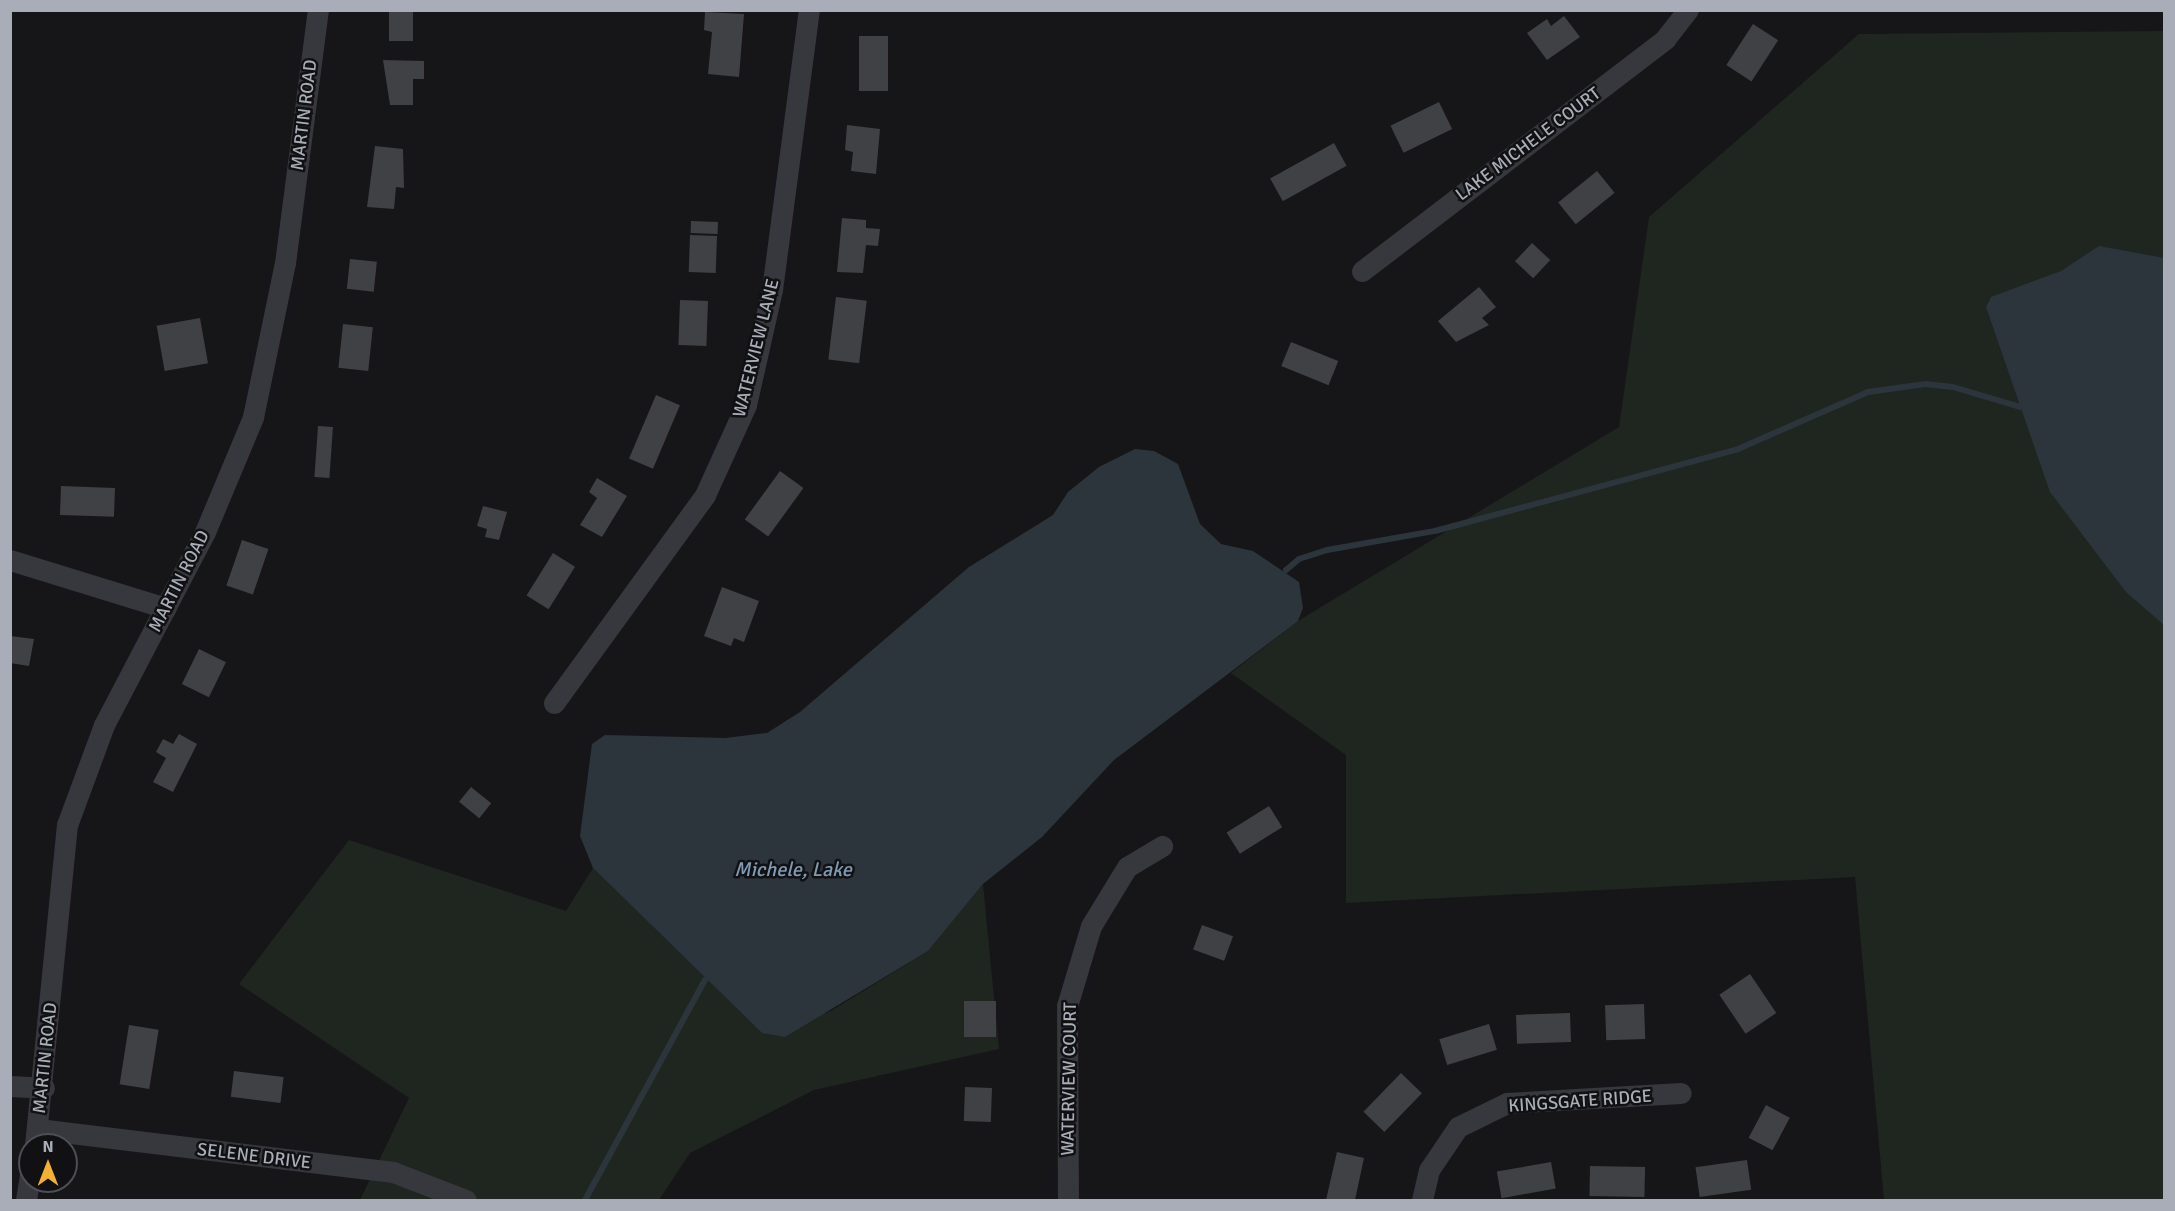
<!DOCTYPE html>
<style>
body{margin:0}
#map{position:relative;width:2175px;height:1211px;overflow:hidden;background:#161618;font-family:Signika,sans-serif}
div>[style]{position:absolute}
.green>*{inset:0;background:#1e261f}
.water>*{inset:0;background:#2c353c}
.stream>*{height:6px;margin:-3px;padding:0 3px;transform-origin:3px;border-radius:3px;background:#2c353c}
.building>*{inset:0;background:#404145;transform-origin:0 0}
.minor>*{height:21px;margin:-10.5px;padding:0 10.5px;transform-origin:10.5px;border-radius:10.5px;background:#37383d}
span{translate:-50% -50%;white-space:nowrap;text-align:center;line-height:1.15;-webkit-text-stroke:5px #111113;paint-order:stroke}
.street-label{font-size:18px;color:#a8adb8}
.water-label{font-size:20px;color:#7f9bb3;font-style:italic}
.frame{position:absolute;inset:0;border:12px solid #a8adb8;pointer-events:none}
.north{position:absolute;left:18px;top:1133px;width:60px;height:60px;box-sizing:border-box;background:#111113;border:2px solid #4d4f55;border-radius:50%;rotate:0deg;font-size:16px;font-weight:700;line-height:24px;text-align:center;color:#a8adb8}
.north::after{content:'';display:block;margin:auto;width:21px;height:27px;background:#f2b134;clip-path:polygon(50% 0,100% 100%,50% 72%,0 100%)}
</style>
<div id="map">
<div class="green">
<div style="clip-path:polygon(2164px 31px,2164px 1200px,1884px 1200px,1855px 877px,1346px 903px,1346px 755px,1231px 673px,1298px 621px,1619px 427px,1649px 217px,1859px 34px)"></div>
<div style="clip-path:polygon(349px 840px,566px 911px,593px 868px,762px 1033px,831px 1011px,928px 951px,983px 884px,999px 1049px,814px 1090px,690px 1153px,659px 1200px,360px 1200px,409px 1098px,239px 984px)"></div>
</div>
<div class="water">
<div style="clip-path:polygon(2099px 246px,2164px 258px,2164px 625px,2126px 592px,2050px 492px,1986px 307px,1991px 297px,2061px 271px)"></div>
<div style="clip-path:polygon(1135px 449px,1154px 451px,1178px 464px,1200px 524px,1221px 544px,1253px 551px,1299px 582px,1303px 608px,1298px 621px,1114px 760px,1042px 837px,983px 884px,928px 951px,785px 1037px,762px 1033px,593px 868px,580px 836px,592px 744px,605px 735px,725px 738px,767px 733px,800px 712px,969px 567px,1053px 515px,1068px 492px,1099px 467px)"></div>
</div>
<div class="stream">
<div style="left:1286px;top:570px;width:17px;rotate:-40deg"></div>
<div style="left:1299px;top:559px;width:29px;rotate:-18deg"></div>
<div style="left:1327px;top:550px;width:110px;rotate:-10deg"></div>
<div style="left:1435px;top:531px;width:314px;rotate:-15.1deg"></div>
<div style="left:1738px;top:449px;width:142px;rotate:-23.7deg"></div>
<div style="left:1868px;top:392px;width:58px;rotate:-8deg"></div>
<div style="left:1925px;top:384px;width:28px;rotate:6deg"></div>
<div style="left:1953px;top:387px;width:70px;rotate:16.6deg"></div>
<div style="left:585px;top:1200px;width:251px;rotate:-61.4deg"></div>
</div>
<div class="building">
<div style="left:389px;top:10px;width:24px;height:31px"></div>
<div style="clip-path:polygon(705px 12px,744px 14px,739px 77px,708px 74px,712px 32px,704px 30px)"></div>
<div style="clip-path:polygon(1564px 16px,1580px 37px,1547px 60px,1527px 33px,1547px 19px,1551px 26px)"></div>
<div style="left:1753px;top:24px;width:30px;height:49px;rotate:33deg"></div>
<div style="left:859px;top:36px;width:29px;height:55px"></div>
<div style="clip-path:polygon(383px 60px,424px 61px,424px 79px,413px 79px,413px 105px,390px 105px)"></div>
<div style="left:1439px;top:102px;width:30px;height:54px;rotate:64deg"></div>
<div style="clip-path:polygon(847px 125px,880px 129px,876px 174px,851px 171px,853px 152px,845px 150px)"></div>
<div style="left:1334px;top:143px;width:26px;height:73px;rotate:61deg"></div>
<div style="clip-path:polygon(375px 146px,403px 149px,404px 188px,396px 187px,394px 209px,367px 207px)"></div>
<div style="left:1597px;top:171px;width:28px;height:50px;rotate:51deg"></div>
<div style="clip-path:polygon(842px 218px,866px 220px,866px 228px,880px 229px,878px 246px,866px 245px,863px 273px,837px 272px)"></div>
<div style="left:691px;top:221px;width:27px;height:12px;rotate:2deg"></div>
<div style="left:690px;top:235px;width:27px;height:37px;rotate:2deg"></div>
<div style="left:1532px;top:243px;width:25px;height:25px;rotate:43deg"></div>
<div style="left:350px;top:259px;width:27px;height:30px;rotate:6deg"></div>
<div style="clip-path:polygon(1479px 287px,1496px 307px,1482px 318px,1489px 325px,1456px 342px,1438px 321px)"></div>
<div style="left:836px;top:297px;width:31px;height:63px;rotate:7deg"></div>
<div style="left:680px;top:300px;width:28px;height:45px;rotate:2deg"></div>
<div style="left:200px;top:318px;width:46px;height:44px;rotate:80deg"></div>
<div style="left:343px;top:324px;width:30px;height:44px;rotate:6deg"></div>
<div style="left:1291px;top:342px;width:51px;height:26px;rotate:22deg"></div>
<div style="left:656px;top:395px;width:26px;height:69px;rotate:23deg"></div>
<div style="left:318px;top:426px;width:15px;height:51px;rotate:4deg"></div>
<div style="left:780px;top:471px;width:29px;height:60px;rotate:36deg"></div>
<div style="clip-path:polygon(597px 478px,627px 496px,602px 537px,580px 525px,597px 498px,589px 492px)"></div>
<div style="left:61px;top:486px;width:54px;height:29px;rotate:2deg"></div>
<div style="clip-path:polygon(483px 506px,507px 512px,499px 540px,485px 537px,487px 529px,477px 526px)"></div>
<div style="left:242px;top:540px;width:28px;height:48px;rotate:19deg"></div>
<div style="left:553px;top:553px;width:26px;height:50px;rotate:32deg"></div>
<div style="clip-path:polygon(722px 587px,759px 601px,744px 642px,734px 638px,731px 646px,704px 636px)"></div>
<div style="clip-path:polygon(10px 636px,34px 639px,29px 666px,10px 663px)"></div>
<div style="left:199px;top:649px;width:30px;height:39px;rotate:26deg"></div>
<div style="clip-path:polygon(179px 734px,197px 744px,173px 792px,153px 782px,166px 758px,156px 752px,163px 739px,173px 744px)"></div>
<div style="left:471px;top:787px;width:26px;height:19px;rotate:39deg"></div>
<div style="left:1269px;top:806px;width:25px;height:50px;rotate:58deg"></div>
<div style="left:1202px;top:925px;width:33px;height:26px;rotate:20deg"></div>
<div style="left:1750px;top:974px;width:47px;height:37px;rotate:56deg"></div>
<div style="left:964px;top:1001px;width:32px;height:36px"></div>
<div style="left:1644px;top:1004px;width:35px;height:39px;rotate:88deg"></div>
<div style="left:1570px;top:1013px;width:29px;height:54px;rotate:88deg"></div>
<div style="left:1489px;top:1024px;width:27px;height:52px;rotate:73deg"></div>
<div style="left:129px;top:1025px;width:30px;height:60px;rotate:9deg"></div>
<div style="left:234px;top:1071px;width:50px;height:26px;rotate:7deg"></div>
<div style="left:1401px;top:1073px;width:29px;height:54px;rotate:44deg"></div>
<div style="left:965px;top:1087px;width:27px;height:34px;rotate:2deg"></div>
<div style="left:1766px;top:1105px;width:27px;height:37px;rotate:28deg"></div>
<div style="clip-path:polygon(1337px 1152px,1364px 1158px,1355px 1200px,1326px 1200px)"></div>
<div style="left:1747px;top:1160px;width:30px;height:52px;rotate:82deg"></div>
<div style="left:1551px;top:1162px;width:27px;height:55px;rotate:80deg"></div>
<div style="left:1590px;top:1166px;width:55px;height:30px;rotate:1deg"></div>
</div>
<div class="minor">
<div style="left:1362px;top:271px;width:382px;rotate:-37.4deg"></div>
<div style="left:1665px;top:39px;width:37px;rotate:-52deg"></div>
<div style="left:10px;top:560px;width:163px;rotate:17.1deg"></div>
<div style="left:554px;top:703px;width:257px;rotate:-54deg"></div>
<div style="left:705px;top:495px;width:99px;rotate:-65.5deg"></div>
<div style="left:746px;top:405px;width:118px;rotate:-77.3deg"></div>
<div style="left:772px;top:290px;width:282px;rotate:-82.5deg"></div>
<div style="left:10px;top:1086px;width:34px;rotate:3deg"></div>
<div style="left:38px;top:1129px;width:358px;rotate:6.9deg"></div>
<div style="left:393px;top:1172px;width:78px;rotate:21deg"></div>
<div style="left:35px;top:1145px;width:322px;rotate:-84.3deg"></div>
<div style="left:67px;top:825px;width:107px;rotate:-69.7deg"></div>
<div style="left:104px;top:725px;width:218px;rotate:-62.4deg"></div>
<div style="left:205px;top:532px;width:125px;rotate:-67.3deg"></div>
<div style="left:253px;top:417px;width:157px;rotate:-78.3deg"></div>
<div style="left:285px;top:263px;width:255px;rotate:-82.6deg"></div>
<div style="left:26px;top:1200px;width:25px;rotate:-81deg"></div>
<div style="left:1068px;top:1200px;width:194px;rotate:-90.3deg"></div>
<div style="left:1067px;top:1006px;width:84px;rotate:-73.3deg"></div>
<div style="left:1091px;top:926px;width:69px;rotate:-58.6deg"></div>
<div style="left:1127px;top:867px;width:41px;rotate:-31deg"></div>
<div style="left:1422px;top:1200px;width:31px;rotate:-77deg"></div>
<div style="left:1429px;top:1170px;width:52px;rotate:-56deg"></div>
<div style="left:1458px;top:1127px;width:55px;rotate:-26.1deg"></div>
<div style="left:1507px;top:1103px;width:174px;rotate:-3.3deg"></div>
</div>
<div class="street-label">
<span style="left:304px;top:115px;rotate:-83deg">MARTIN ROAD</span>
<span style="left:1528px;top:144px;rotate:-37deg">LAKE MICHELE COURT</span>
<span style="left:756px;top:348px;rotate:-76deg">WATERVIEW LANE</span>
<span style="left:179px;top:581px;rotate:-63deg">MARTIN ROAD</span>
<span style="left:45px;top:1058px;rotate:-84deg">MARTIN ROAD</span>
<span style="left:1069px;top:1079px;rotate:-89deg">WATERVIEW COURT</span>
<span style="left:1580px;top:1101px;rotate:-4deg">KINGSGATE RIDGE</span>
<span style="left:254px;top:1156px;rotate:7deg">SELENE DRIVE</span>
</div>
<div class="water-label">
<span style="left:793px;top:869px">Michele, Lake</span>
</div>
<div class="frame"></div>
<div class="north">N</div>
</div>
